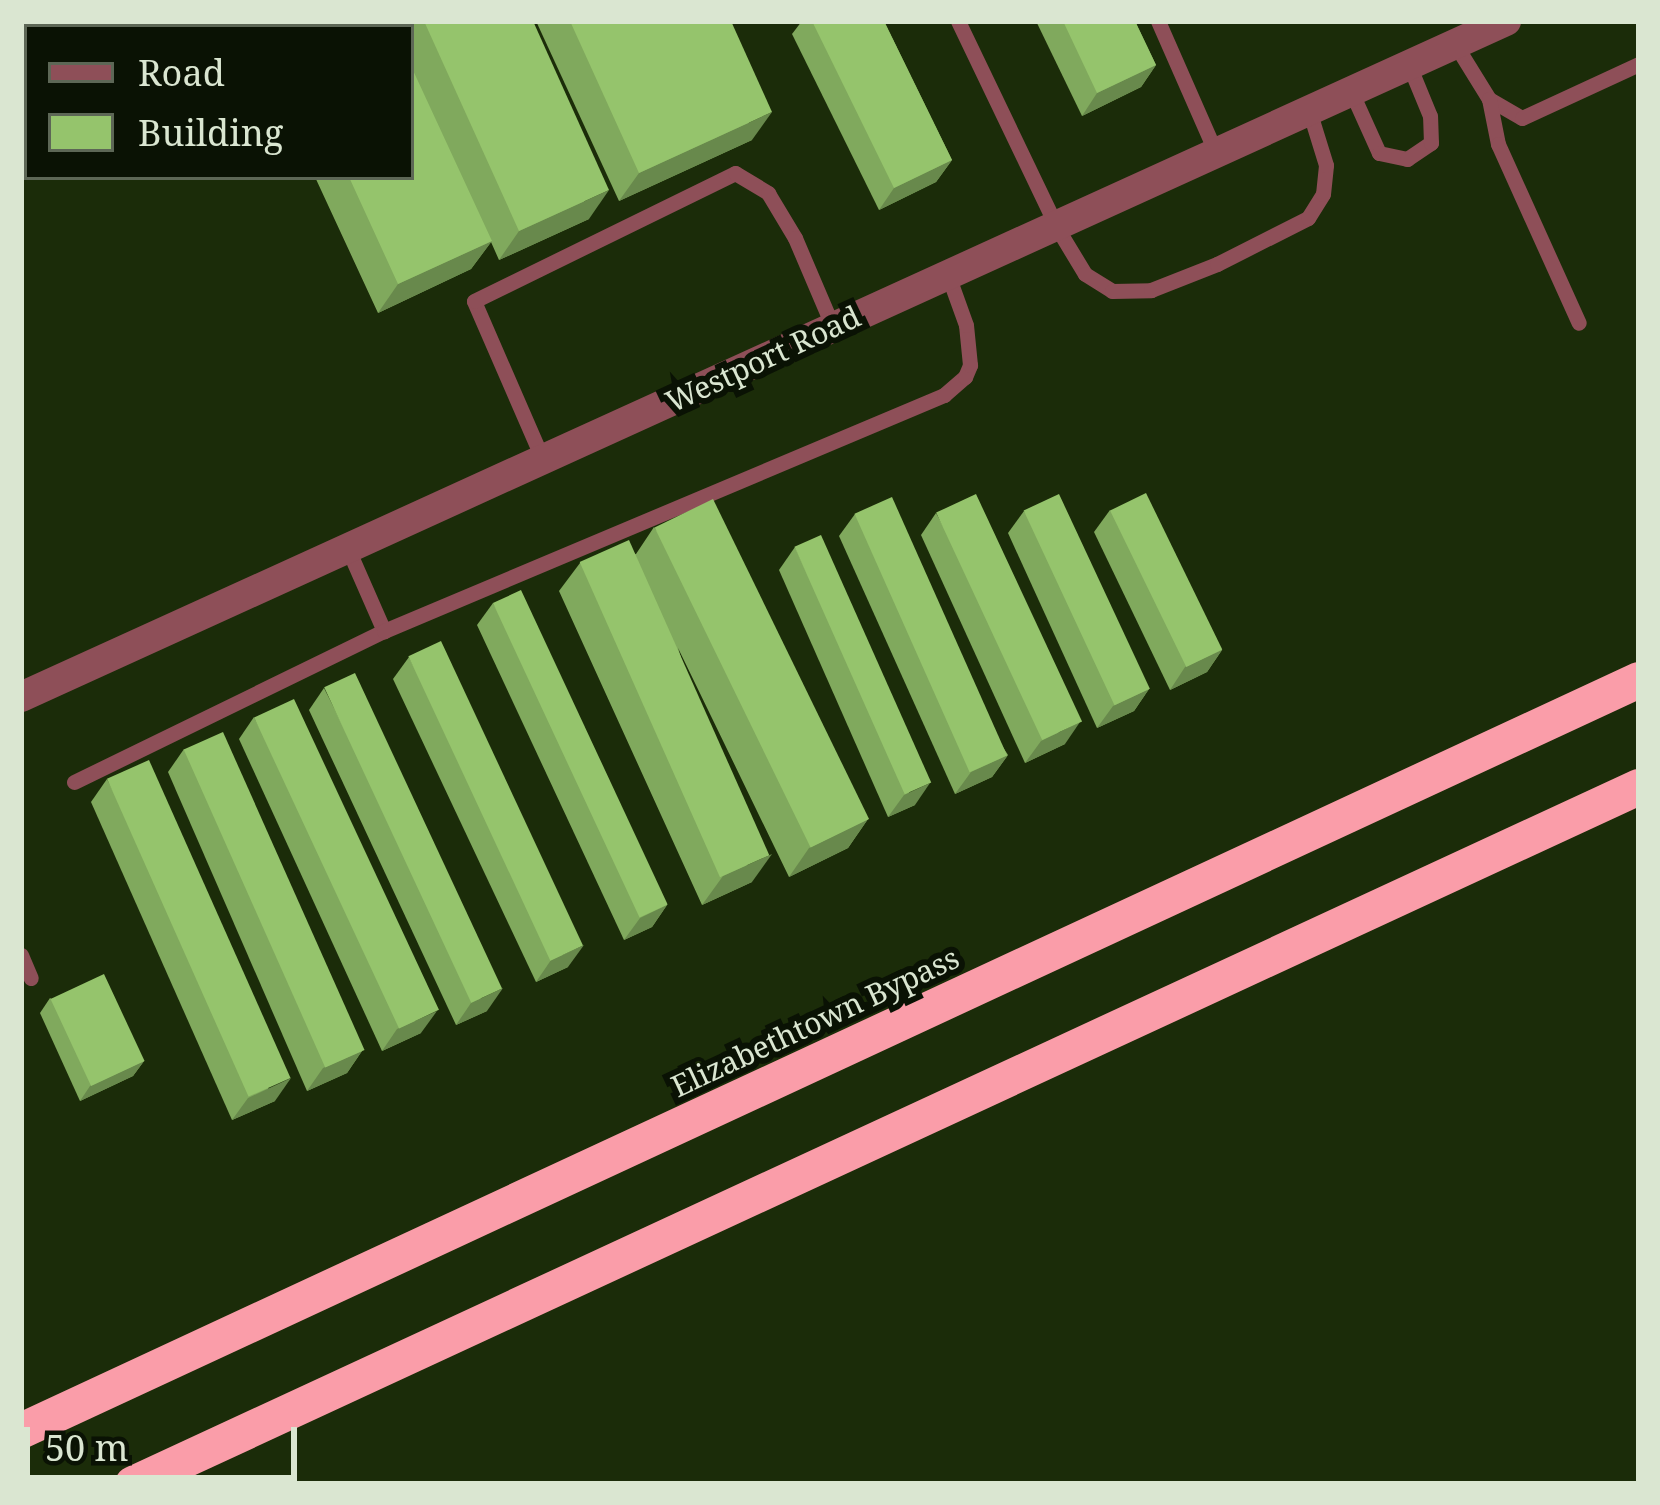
<!DOCTYPE html>
<style>
body{margin:0}
#map{position:relative;width:1660px;height:1505px;overflow:hidden;background:#1b2c09;font-family:"Noto Serif",serif}
div>[style]{position:absolute}
.lane>*{height:15px;margin:-7.5px;padding:0 7.5px;transform-origin:7.5px;border-radius:7.5px;background:#8e4f58}
.street>*{height:30px;margin:-15px;padding:0 15px;transform-origin:15px;border-radius:15px;background:#8e4f58}
.highway>*{height:36px;margin:-18px;padding:0 18px;transform-origin:18px;border-radius:18px;background:#fa9da9}
.wall>*{inset:0;background:#80a95d;transform-origin:0 0}
.shaded-wall>*{inset:0;background:#68894c}
.building>*{inset:0;background:#95c46c;transform-origin:0 0}
span{translate:-50% -50%;white-space:nowrap;text-align:center;line-height:1.15;-webkit-text-stroke:12px #0a1204;paint-order:stroke}
.street-label{font-size:30px;color:#dae6d1}
.frame{position:absolute;inset:0;border:24px solid #dae6d1;pointer-events:none}
.legend{position:absolute;left:24px;top:24px;width:390px;height:156px;box-sizing:border-box;background:#0a1204;border:3px solid #5d6756;margin:0;padding:15px 21px;list-style:none;font-size:36px;color:#dae6d1}
.legend li{display:flex;align-items:center;gap:24px;height:60px}
.legend b{width:60px;border:3px solid #5d6756}
.scale{position:absolute;left:24px;top:1427px;width:273px;height:54px;box-sizing:border-box;border:6px solid #dae6d1;border-top:0;padding-left:15px;font-size:36px;line-height:42px;white-space:nowrap;color:#dae6d1;-webkit-text-stroke:9px #0a1204;paint-order:stroke}
</style>
<div id="map">
<div class="lane">
<div style="left:958px;top:21px;width:227px;rotate:64.4deg"></div>
<div style="left:1056px;top:226px;width:56px;rotate:58.9deg"></div>
<div style="left:1085px;top:274px;width:32px;rotate:32deg"></div>
<div style="left:1112px;top:291px;width:39px;rotate:-1deg"></div>
<div style="left:1151px;top:290px;width:71px;rotate:-21.5deg"></div>
<div style="left:1217px;top:264px;width:102px;rotate:-26.8deg"></div>
<div style="left:1308px;top:218px;width:28px;rotate:-58deg"></div>
<div style="left:1323px;top:194px;width:29px;rotate:-84deg"></div>
<div style="left:1326px;top:165px;width:58px;rotate:-107.2deg"></div>
<div style="left:1158px;top:21px;width:144px;rotate:66.3deg"></div>
<div style="left:1455px;top:44px;width:65px;rotate:58.3deg"></div>
<div style="left:1489px;top:99px;width:38px;rotate:30deg"></div>
<div style="left:1522px;top:118px;width:129px;rotate:-24.8deg"></div>
<div style="left:1351px;top:91px;width:68px;rotate:65.7deg"></div>
<div style="left:1379px;top:153px;width:29px;rotate:12deg"></div>
<div style="left:1407px;top:159px;width:29px;rotate:-34deg"></div>
<div style="left:1431px;top:143px;width:27px;rotate:-92deg"></div>
<div style="left:1430px;top:116px;width:55px;rotate:-112.4deg"></div>
<div style="left:1489px;top:99px;width:46px;rotate:78.7deg"></div>
<div style="left:1498px;top:144px;width:196px;rotate:65.7deg"></div>
<div style="left:543px;top:460px;width:173px;rotate:-113.5deg"></div>
<div style="left:474px;top:301px;width:291px;rotate:-26.1deg"></div>
<div style="left:735px;top:173px;width:39px;rotate:31deg"></div>
<div style="left:768px;top:193px;width:52px;rotate:59deg"></div>
<div style="left:795px;top:238px;width:97px;rotate:66.9deg"></div>
<div style="left:348px;top:549px;width:90px;rotate:66.3deg"></div>
<div style="left:74px;top:782px;width:345px;rotate:-26deg"></div>
<div style="left:384px;top:631px;width:608px;rotate:-22.85deg"></div>
<div style="left:944px;top:395px;width:28px;rotate:-41deg"></div>
<div style="left:965px;top:377px;width:13px;rotate:-67deg"></div>
<div style="left:970px;top:365px;width:40px;rotate:-95.7deg"></div>
<div style="left:966px;top:325px;width:53px;rotate:-109.8deg"></div>
<div style="left:21px;top:955px;width:25px;rotate:67deg"></div>
</div>
<div class="street">
<div style="left:21px;top:697px;width:1632px;rotate:-24.48deg"></div>
</div>
<div class="highway">
<div style="left:21px;top:1431px;width:1784px;rotate:-24.9deg"></div>
<div style="left:133px;top:1484px;width:1659px;rotate:-24.84deg"></div>
</div>
<div class="wall">
<div style="left:242px;top:21px;width:148px;height:7px"></div>
<div style="clip-path:polygon(391px 21px,533px 21px,589px 219px,499px 260px,491px 242px,471px 269px,378px 313px,315px 177px,411px 177px,411px 27px,394px 27px)"></div>
<div style="clip-path:polygon(536px 21px,731px 21px,752px 140px,619px 201px)"></div>
<div style="clip-path:polygon(802px 21px,884px 21px,952px 160px,936px 182px,879px 210px,792px 34px)"></div>
<div style="clip-path:polygon(1036px 21px,1135px 21px,1156px 65px,1141px 87px,1082px 116px)"></div>
<div style="clip-path:polygon(1110px 510px,1222px 650px,1207px 672px,1170px 690px,1094px 532px)"></div>
<div style="clip-path:polygon(1024px 511px,1149px 689px,1134px 711px,1097px 728px,1008px 533px)"></div>
<div style="clip-path:polygon(936px 513px,1065px 744px,1025px 763px,921px 535px)"></div>
<div style="clip-path:polygon(855px 514px,1008px 755px,992px 777px,955px 794px,839px 536px)"></div>
<div style="clip-path:polygon(654px 527px,868px 819px,848px 848px,789px 877px,678px 648px,752px 882px,702px 905px,559px 591px,580px 563px,636px 554px)"></div>
<div style="clip-path:polygon(795px 547px,915px 805px,888px 817px,779px 570px)"></div>
<div style="clip-path:polygon(493px 603px,667px 905px,652px 927px,624px 940px,477px 625px)"></div>
<div style="clip-path:polygon(409px 657px,568px 967px,536px 982px,393px 679px)"></div>
<div style="clip-path:polygon(324px 688px,487px 1011px,456px 1025px,309px 710px)"></div>
<div style="clip-path:polygon(254px 717px,421px 1033px,382px 1051px,239px 739px)"></div>
<div style="clip-path:polygon(184px 749px,362px 1051px,347px 1073px,307px 1091px,168px 772px)"></div>
<div style="clip-path:polygon(107px 779px,275px 1101px,232px 1120px,91px 802px)"></div>
<div style="clip-path:polygon(50px 998px,144px 1061px,133px 1076px,80px 1101px,40px 1013px)"></div>
</div>
<div class="shaded-wall">
<div style="clip-path:polygon(1156px 65px,1141px 87px,1082px 116px,1097px 93px)"></div>
<div style="clip-path:polygon(772px 112px,752px 140px,619px 201px,639px 173px)"></div>
<div style="clip-path:polygon(952px 160px,936px 182px,879px 210px,894px 188px)"></div>
<div style="clip-path:polygon(609px 190px,589px 219px,499px 260px,519px 231px)"></div>
<div style="clip-path:polygon(492px 241px,471px 269px,378px 313px,398px 284px)"></div>
<div style="clip-path:polygon(1222px 650px,1207px 672px,1170px 690px,1185px 667px)"></div>
<div style="clip-path:polygon(1149px 689px,1134px 711px,1097px 728px,1113px 706px)"></div>
<div style="clip-path:polygon(1080px 722px,1065px 744px,1025px 763px,1041px 741px)"></div>
<div style="clip-path:polygon(1008px 755px,992px 777px,955px 794px,971px 772px)"></div>
<div style="clip-path:polygon(930px 783px,915px 805px,888px 817px,904px 795px)"></div>
<div style="clip-path:polygon(868px 819px,848px 848px,789px 877px,809px 848px)"></div>
<div style="clip-path:polygon(772px 854px,752px 882px,702px 905px,723px 876px)"></div>
<div style="clip-path:polygon(667px 905px,652px 927px,624px 940px,640px 918px)"></div>
<div style="clip-path:polygon(584px 945px,568px 967px,536px 982px,551px 960px)"></div>
<div style="clip-path:polygon(503px 988px,487px 1011px,456px 1025px,471px 1003px)"></div>
<div style="clip-path:polygon(437px 1011px,421px 1033px,382px 1051px,397px 1029px)"></div>
<div style="clip-path:polygon(362px 1051px,347px 1073px,307px 1091px,323px 1068px)"></div>
<div style="clip-path:polygon(144px 1061px,133px 1076px,80px 1101px,90px 1086px)"></div>
<div style="clip-path:polygon(291px 1078px,275px 1101px,232px 1120px,248px 1098px)"></div>
</div>
<div class="building">
<div style="left:276px;top:21px;width:114px;height:7px"></div>
<div style="clip-path:polygon(424px 21px,533px 21px,609px 190px,519px 231px)"></div>
<div style="clip-path:polygon(570px 21px,731px 21px,772px 112px,639px 173px)"></div>
<div style="clip-path:polygon(812px 21px,884px 21px,952px 160px,894px 188px)"></div>
<div style="clip-path:polygon(1063px 21px,1135px 21px,1156px 65px,1097px 93px)"></div>
<div style="clip-path:polygon(411px 66px,492px 241px,398px 284px,349px 177px,411px 177px)"></div>
<div style="left:1146px;top:493px;width:174px;height:40px;rotate:64deg"></div>
<div style="left:976px;top:494px;width:251px;height:44px;rotate:65deg"></div>
<div style="left:1059px;top:494px;width:215px;height:39px;rotate:65deg"></div>
<div style="left:892px;top:497px;width:283px;height:41px;rotate:66deg"></div>
<div style="left:713px;top:499px;width:356px;height:65px;rotate:64deg"></div>
<div style="left:821px;top:535px;width:271px;height:29px;rotate:66deg"></div>
<div style="left:629px;top:540px;width:345px;height:54px;rotate:66deg"></div>
<div style="left:521px;top:590px;width:347px;height:31px;rotate:65deg"></div>
<div style="left:441px;top:641px;width:336px;height:36px;rotate:65deg"></div>
<div style="left:355px;top:673px;width:348px;height:34px;rotate:65deg"></div>
<div style="left:294px;top:699px;width:343px;height:44px;rotate:65deg"></div>
<div style="left:223px;top:732px;width:348px;height:43px;rotate:66deg"></div>
<div style="left:149px;top:760px;width:348px;height:46px;rotate:66deg"></div>
<div style="left:104px;top:974px;width:96px;height:59px;rotate:65deg"></div>
</div>
<div class="street-label">
<span style="left:763px;top:359px;rotate:-25deg">Westport Road</span>
<span style="left:815px;top:1022px;rotate:-25deg">Elizabethtown Bypass</span>
</div>
<div class="frame"></div>
<ul class="legend">
<li><b style="height:15px;background:#8e4f58"></b>Road</li>
<li><b style="height:33px;background:#95c46c"></b>Building</li>
</ul>
<div class="scale">50 m</div>
</div>
